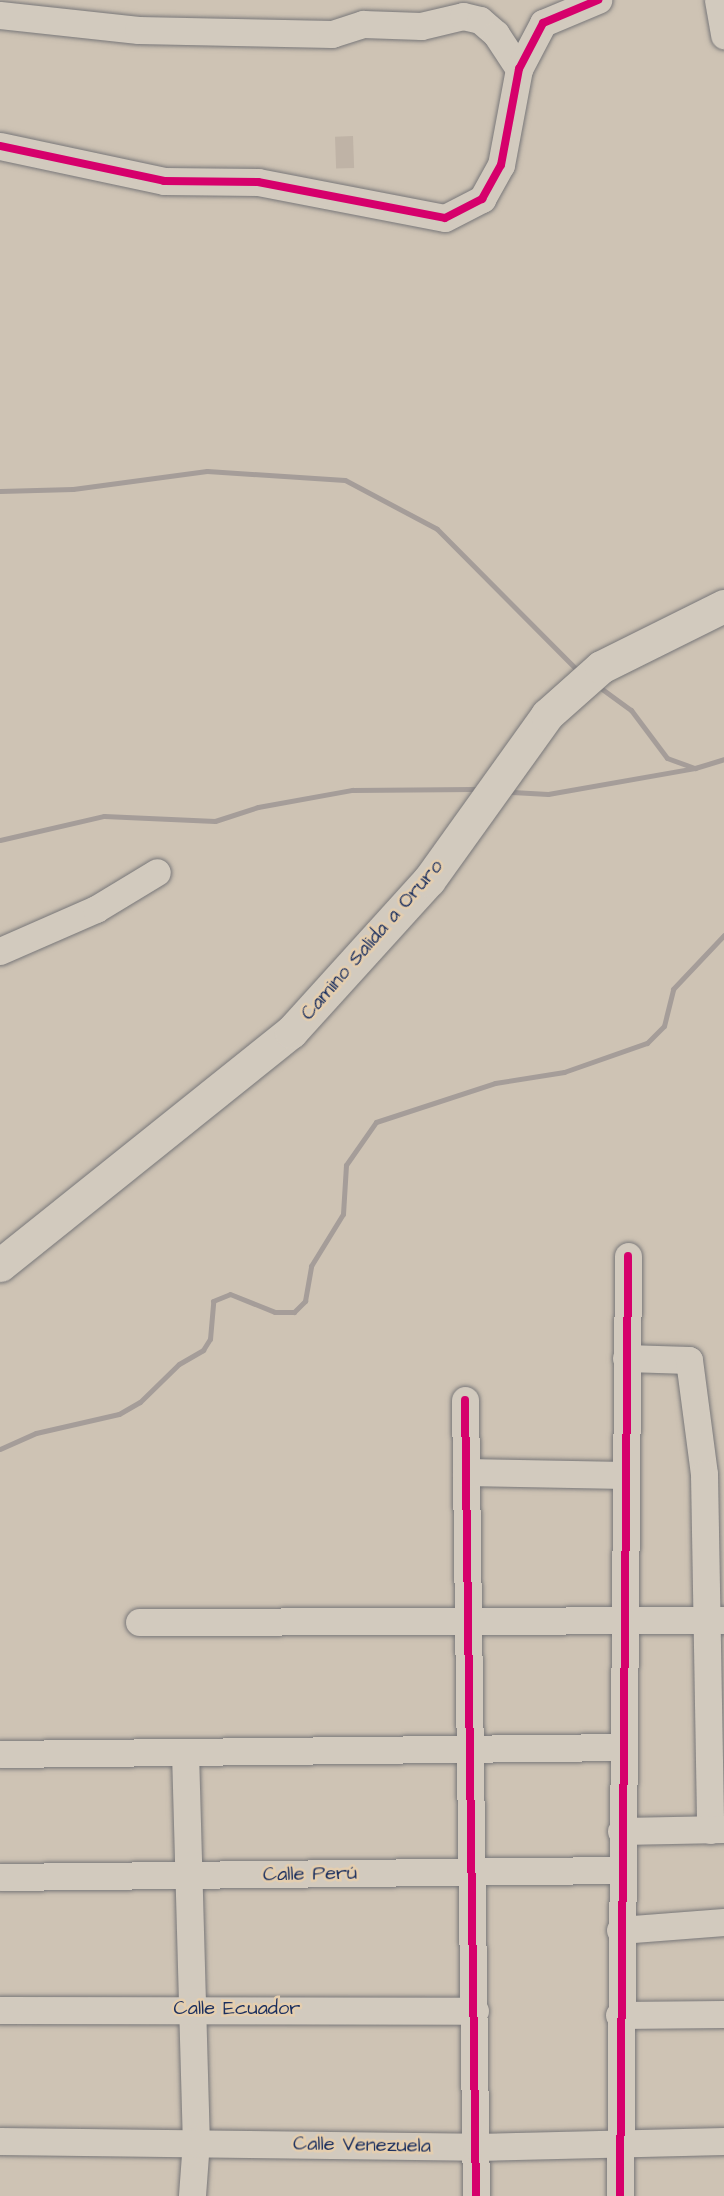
<!DOCTYPE html>
<meta charset="utf-8">
<style>
body{margin:0}
#map{position:relative;width:724px;height:2196px;overflow:hidden;background:#cec3b4;font-family:"Architects Daughter",sans-serif}
div>[style]{position:absolute}
.green>*{inset:0;background:#bfb3a6;transform-origin:0 0}
.stream>*{height:5px;margin:-2.5px;padding:0 2.5px;transform-origin:2.5px;border-radius:2.5px;background:#a59d99}
.roads{filter:drop-shadow(0 0 2px #787779) drop-shadow(0 0 2px #787779)}
.minor>*{height:27px;margin:-13.5px;padding:0 13.5px;transform-origin:13.5px;border-radius:13.5px;background:#d2cabe}
.highway>*{height:33px;margin:-16.5px;padding:0 16.5px;transform-origin:16.5px;border-radius:16.5px;background:#d2cabe}
.cycleway>*{height:8px;margin:-4px;padding:0 4px;transform-origin:4px;border-radius:4px;background:#d6006c}
span{translate:-50% -50%;white-space:nowrap;text-align:center;line-height:1.15;-webkit-text-stroke:5px #e5ceae;paint-order:stroke}
.street-label{font-size:20px;color:#1b2f5e}
</style>
<div id="map">
<div class="green">
<div style="left:353px;top:136px;width:32px;height:18px;rotate:88deg"></div>
</div>
<div class="stream">
<div style="left:0;top:491px;width:73px;rotate:-1.6deg"></div>
<div style="left:73px;top:489px;width:135px;rotate:-7.7deg"></div>
<div style="left:207px;top:471px;width:138px;rotate:3.7deg"></div>
<div style="left:345px;top:480px;width:104px;rotate:28deg"></div>
<div style="left:437px;top:529px;width:202px;rotate:45.2deg"></div>
<div style="left:602px;top:689px;width:36px;rotate:36deg"></div>
<div style="left:631px;top:710px;width:60px;rotate:53.1deg"></div>
<div style="left:667px;top:758px;width:30px;rotate:20deg"></div>
<div style="left:695px;top:768px;width:30px;rotate:-17deg"></div>
<div style="left:512px;top:792px;width:36px;rotate:3deg"></div>
<div style="left:548px;top:794px;width:149px;rotate:-10deg"></div>
<div style="left:0;top:840px;width:107px;rotate:-13deg"></div>
<div style="left:104px;top:816px;width:111px;rotate:2.6deg"></div>
<div style="left:215px;top:821px;width:45px;rotate:-18deg"></div>
<div style="left:258px;top:807px;width:96px;rotate:-10.3deg"></div>
<div style="left:352px;top:790px;width:122px;rotate:-0.5deg"></div>
<div style="left:0;top:1449px;width:39px;rotate:-24deg"></div>
<div style="left:36px;top:1433px;width:85px;rotate:-12.9deg"></div>
<div style="left:119px;top:1414px;width:24px;rotate:-30deg"></div>
<div style="left:140px;top:1402px;width:54px;rotate:-44.3deg"></div>
<div style="left:179px;top:1364px;width:28px;rotate:-30deg"></div>
<div style="left:203px;top:1350px;width:13px;rotate:-58deg"></div>
<div style="left:210px;top:1339px;width:38px;rotate:-85deg"></div>
<div style="left:213px;top:1301px;width:18px;rotate:-22deg"></div>
<div style="left:230px;top:1294px;width:48px;rotate:21.8deg"></div>
<div style="left:275px;top:1312px;width:19px"></div>
<div style="left:294px;top:1312px;width:16px;rotate:-45deg"></div>
<div style="left:305px;top:1301px;width:36px;rotate:-80deg"></div>
<div style="left:311px;top:1266px;width:61px;rotate:-58.4deg"></div>
<div style="left:343px;top:1214px;width:49px;rotate:-86.5deg"></div>
<div style="left:346px;top:1165px;width:52px;rotate:-55.1deg"></div>
<div style="left:376px;top:1122px;width:125px;rotate:-18.1deg"></div>
<div style="left:495px;top:1083px;width:70px;rotate:-9.1deg"></div>
<div style="left:564px;top:1072px;width:88px;rotate:-19.3deg"></div>
<div style="left:647px;top:1043px;width:24px;rotate:-45deg"></div>
<div style="left:664px;top:1026px;width:38px;rotate:-76deg"></div>
<div style="left:673px;top:989px;width:74px;rotate:-46.6deg"></div>
</div>
<div class="roads">
<div class="minor">
<div style="left:718px;top:0;width:36px;rotate:80deg"></div>
<div style="left:0;top:15px;width:139px;rotate:6.2deg"></div>
<div style="left:138px;top:30px;width:194px;rotate:1.2deg"></div>
<div style="left:332px;top:34px;width:33px;rotate:-18deg"></div>
<div style="left:363px;top:24px;width:58px;rotate:2deg"></div>
<div style="left:421px;top:26px;width:43px;rotate:-13.4deg"></div>
<div style="left:463px;top:16px;width:17px;rotate:13deg"></div>
<div style="left:480px;top:20px;width:21px;rotate:41deg"></div>
<div style="left:496px;top:34px;width:42px;rotate:56.7deg"></div>
<div style="left:0;top:146px;width:168px;rotate:12deg"></div>
<div style="left:164px;top:181px;width:94px;rotate:0.6deg"></div>
<div style="left:258px;top:182px;width:190px;rotate:10.9deg"></div>
<div style="left:445px;top:218px;width:42px;rotate:-27.2deg"></div>
<div style="left:482px;top:199px;width:39px;rotate:-61deg"></div>
<div style="left:501px;top:165px;width:98px;rotate:-79.4deg"></div>
<div style="left:519px;top:69px;width:52px;rotate:-62.4deg"></div>
<div style="left:543px;top:23px;width:60px;rotate:-22.7deg"></div>
<div style="left:0;top:951px;width:105px;rotate:-23.6deg"></div>
<div style="left:96px;top:909px;width:71px;rotate:-31.2deg"></div>
<div style="left:626px;top:1358px;width:63px;rotate:1.8deg"></div>
<div style="left:689px;top:1360px;width:115px;rotate:82.5deg"></div>
<div style="left:704px;top:1474px;width:356px;rotate:89deg"></div>
<div style="left:465px;top:1400px;width:796px;rotate:89.21deg"></div>
<div style="left:466px;top:1472px;width:159px;rotate:1.1deg"></div>
<div style="left:139px;top:1622px;width:585px;rotate:-0.2deg"></div>
<div style="left:185px;top:1752px;width:389px;rotate:88.4deg"></div>
<div style="left:196px;top:2141px;width:55px;rotate:94.2deg"></div>
<div style="left:0;top:1754px;width:622px;rotate:-0.64deg"></div>
<div style="left:621px;top:1831px;width:103px;rotate:-1.1deg"></div>
<div style="left:0;top:1877px;width:621px;rotate:-0.65deg"></div>
<div style="left:620px;top:1930px;width:104px;rotate:-4.4deg"></div>
<div style="left:0;top:2010px;width:475px;rotate:0.1deg"></div>
<div style="left:619px;top:2015px;width:105px;rotate:-0.5deg"></div>
<div style="left:0;top:2141px;width:476px;rotate:0.7deg"></div>
<div style="left:476px;top:2147px;width:248px;rotate:-1.4deg"></div>
<div style="left:620px;top:2196px;width:940px;rotate:-89.51deg"></div>
</div>
<div class="highway">
<div style="left:0;top:1265px;width:373px;rotate:-38.7deg"></div>
<div style="left:291px;top:1032px;width:205px;rotate:-47.8deg"></div>
<div style="left:429px;top:880px;width:203px;rotate:-54.4deg"></div>
<div style="left:547px;top:715px;width:72px;rotate:-41.6deg"></div>
<div style="left:601px;top:667px;width:137px;rotate:-26.4deg"></div>
</div>
</div>
<div class="cycleway">
<div style="left:0;top:146px;width:168px;rotate:12deg"></div>
<div style="left:164px;top:181px;width:94px;rotate:0.6deg"></div>
<div style="left:258px;top:182px;width:190px;rotate:10.9deg"></div>
<div style="left:445px;top:218px;width:42px;rotate:-27.2deg"></div>
<div style="left:482px;top:199px;width:39px;rotate:-61deg"></div>
<div style="left:501px;top:165px;width:98px;rotate:-79.4deg"></div>
<div style="left:519px;top:69px;width:52px;rotate:-62.4deg"></div>
<div style="left:543px;top:23px;width:60px;rotate:-22.7deg"></div>
<div style="left:465px;top:1400px;width:796px;rotate:89.21deg"></div>
<div style="left:620px;top:2196px;width:940px;rotate:-89.51deg"></div>
</div>
<div class="street-label">
<span style="left:372px;top:940px;rotate:-49deg">Camino Salida a Oruro</span>
<span style="left:310px;top:1874px;rotate:-1deg">Calle Perú</span>
<span style="left:237px;top:2008px">Calle Ecuador</span>
<span style="left:362px;top:2145px;rotate:1deg">Calle Venezuela</span>
</div>
</div>
